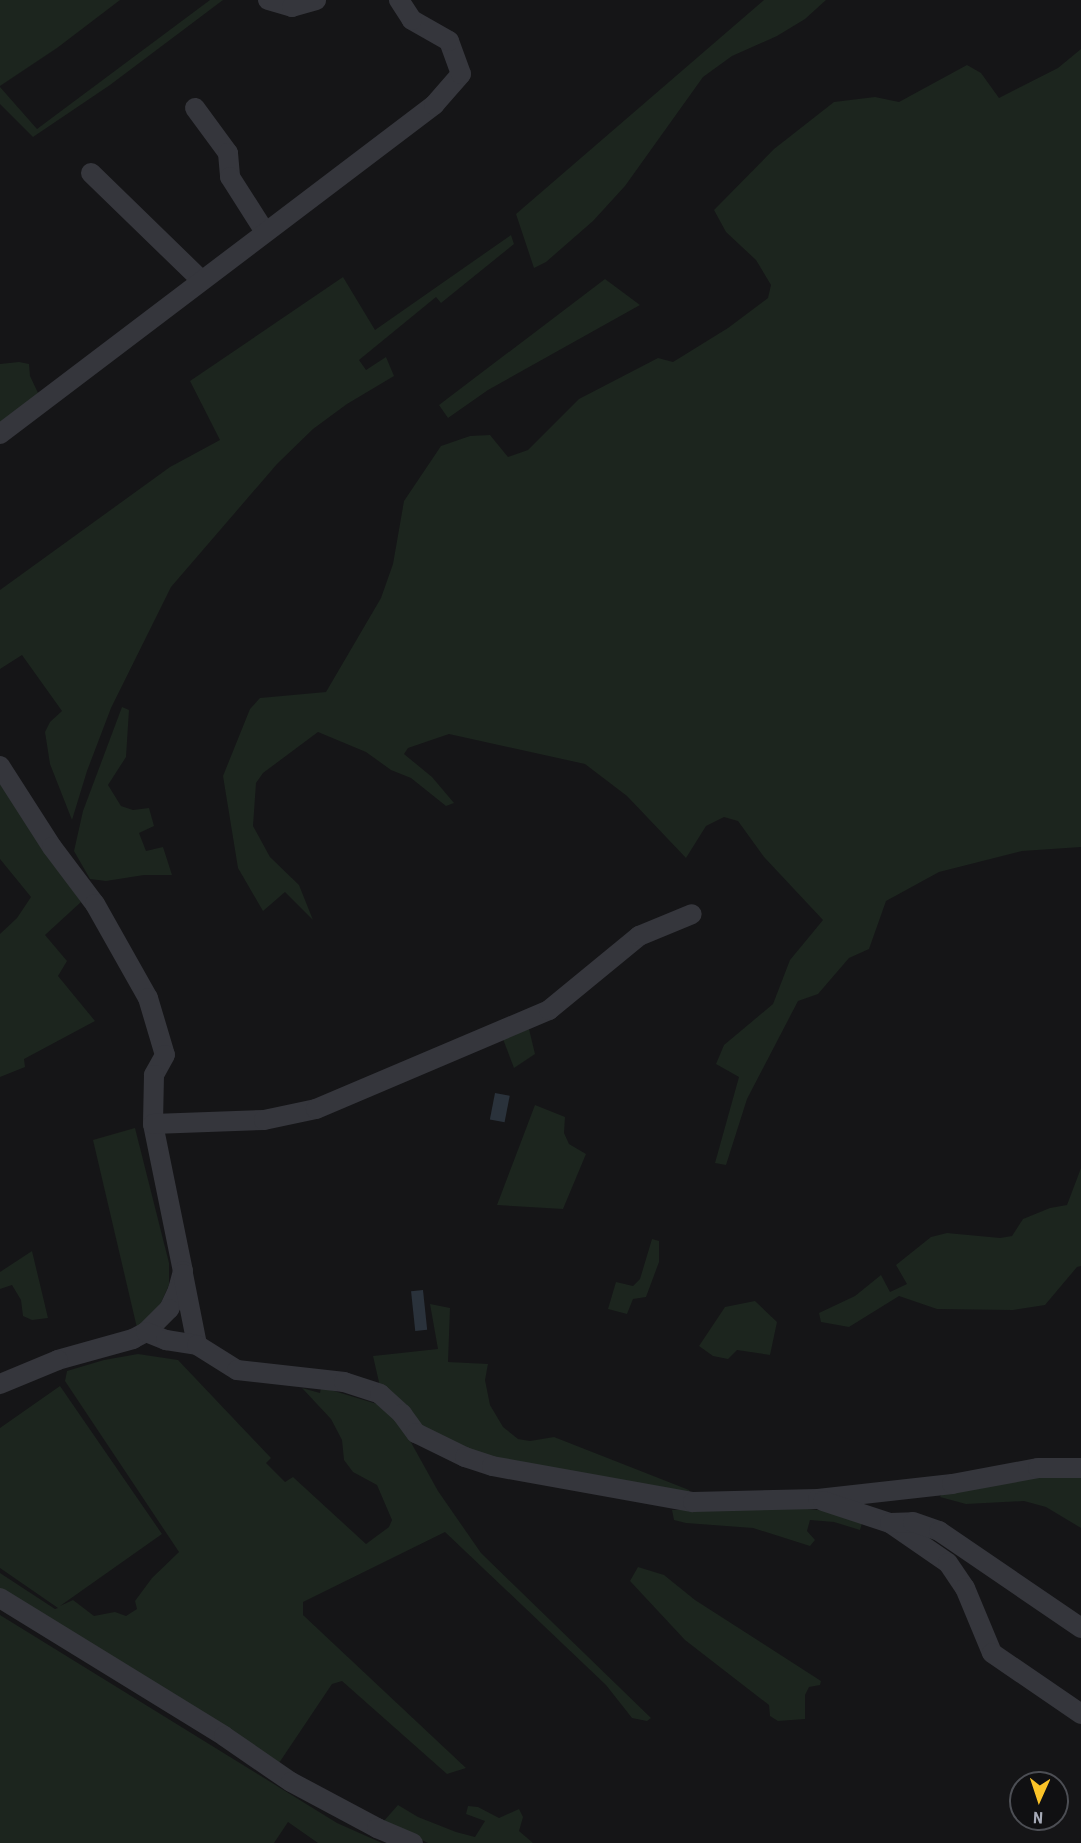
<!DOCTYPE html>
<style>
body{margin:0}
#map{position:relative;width:1081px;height:1843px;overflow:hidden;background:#151517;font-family:"Roboto Condensed",sans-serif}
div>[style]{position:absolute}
.green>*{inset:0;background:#1c251e}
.water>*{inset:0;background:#2a323b;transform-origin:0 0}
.minor>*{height:20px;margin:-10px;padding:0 10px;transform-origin:10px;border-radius:10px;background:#35363c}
span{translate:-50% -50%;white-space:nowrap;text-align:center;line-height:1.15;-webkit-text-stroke:4.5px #101012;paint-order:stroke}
.north{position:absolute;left:1009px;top:1771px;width:60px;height:60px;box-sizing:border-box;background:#101012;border:2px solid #4c4e54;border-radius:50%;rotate:183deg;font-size:16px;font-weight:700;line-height:24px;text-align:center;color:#a6aab7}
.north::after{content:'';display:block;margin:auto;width:21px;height:27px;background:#fbc328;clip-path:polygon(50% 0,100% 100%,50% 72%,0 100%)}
</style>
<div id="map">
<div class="green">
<div style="clip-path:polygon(0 0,120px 0,57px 48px,0 86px)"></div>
<div style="clip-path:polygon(210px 0,223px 0,110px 85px,33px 137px,0 104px,0 87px,37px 129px)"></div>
<div style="clip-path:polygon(764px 0,826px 0,805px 19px,777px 36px,732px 56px,703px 77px,625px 186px,593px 221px,546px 262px,534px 268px,516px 214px)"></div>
<div style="clip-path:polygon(1081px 49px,1081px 847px,1022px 851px,939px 872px,886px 901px,869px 949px,849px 958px,818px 994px,798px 1001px,747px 1099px,726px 1165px,715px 1163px,739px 1077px,716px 1064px,724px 1045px,773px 1004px,790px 960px,823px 920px,764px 857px,738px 821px,724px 817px,706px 826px,686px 858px,627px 796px,585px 764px,449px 734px,408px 748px,404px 754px,432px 777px,454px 803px,446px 806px,411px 778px,391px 770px,366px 752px,318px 732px,263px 773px,256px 783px,253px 826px,270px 857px,299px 885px,313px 920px,285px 892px,263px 911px,238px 868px,223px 776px,250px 709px,260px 698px,326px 692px,381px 598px,393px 564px,404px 501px,441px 446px,470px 436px,490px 435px,508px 457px,528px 450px,579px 399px,658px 358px,673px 362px,728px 328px,768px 298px,771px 285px,756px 260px,726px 232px,714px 210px,774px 149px,834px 102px,875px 97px,899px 102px,967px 65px,981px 73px,999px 98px,1058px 68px)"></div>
<div style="clip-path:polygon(511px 235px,514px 244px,441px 303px,436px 297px,359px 360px,366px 370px,386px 357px,394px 376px,347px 404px,313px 429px,277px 464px,171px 587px,111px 708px,87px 771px,72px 820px,50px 764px,45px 732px,50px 722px,62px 711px,22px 655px,0 669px,0 590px,170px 467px,220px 440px,190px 381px,343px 277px,375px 330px)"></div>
<div style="clip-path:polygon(605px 279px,640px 305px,488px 390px,448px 418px,439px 405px)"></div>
<div style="clip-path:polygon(19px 362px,29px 364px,30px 376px,39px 395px,0 427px,0 364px)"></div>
<div style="clip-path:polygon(122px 707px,129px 710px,126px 757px,108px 785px,121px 806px,133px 810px,149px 808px,154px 826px,139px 833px,146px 851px,163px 847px,172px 875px,144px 875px,106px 881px,90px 879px,74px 851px,83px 811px)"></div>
<div style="clip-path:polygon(0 784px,81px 902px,45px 935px,67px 961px,58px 976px,95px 1021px,24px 1059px,25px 1067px,0 1077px,0 934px,17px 918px,31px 897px,0 859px)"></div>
<div style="clip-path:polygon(529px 1029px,535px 1054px,514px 1068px,503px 1039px)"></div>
<div style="clip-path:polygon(535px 1105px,565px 1117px,564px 1133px,569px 1144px,586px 1154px,563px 1209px,497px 1205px)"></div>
<div style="clip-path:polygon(135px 1128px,169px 1263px,169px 1285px,159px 1307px,137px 1328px,93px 1140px)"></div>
<div style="clip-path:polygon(1081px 1168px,1081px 1266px,1077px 1267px,1045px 1305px,1013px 1310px,937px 1309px,899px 1296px,849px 1327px,821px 1322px,819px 1313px,855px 1296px,881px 1275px,890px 1292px,907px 1284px,896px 1265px,931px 1237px,947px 1233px,1000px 1238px,1012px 1236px,1023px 1219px,1050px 1208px,1067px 1205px)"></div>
<div style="clip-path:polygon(652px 1239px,659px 1241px,659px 1262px,646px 1297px,633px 1299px,627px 1314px,608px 1309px,616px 1282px,633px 1286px,640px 1279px)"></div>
<div style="clip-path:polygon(32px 1251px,48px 1318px,32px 1320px,23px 1316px,21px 1300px,12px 1285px,0 1289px,0 1272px)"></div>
<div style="clip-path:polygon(755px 1301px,777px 1322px,770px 1355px,737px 1350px,728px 1359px,713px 1356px,699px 1346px,725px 1307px)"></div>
<div style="clip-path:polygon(430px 1304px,450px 1308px,448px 1362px,488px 1364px,485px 1380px,490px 1405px,503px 1427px,518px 1439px,530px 1441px,554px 1437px,689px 1490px,692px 1495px,493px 1460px,424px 1435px,381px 1391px,373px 1356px,438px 1349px)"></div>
<div style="clip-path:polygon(138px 1354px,178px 1360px,271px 1458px,266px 1463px,285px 1482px,293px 1477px,366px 1544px,389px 1527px,392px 1520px,377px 1485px,353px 1472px,344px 1460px,342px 1440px,331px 1419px,302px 1388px,320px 1393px,321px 1387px,377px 1404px,398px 1419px,438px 1491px,481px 1553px,651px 1718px,647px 1721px,632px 1718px,606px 1685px,445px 1532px,303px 1602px,303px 1615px,466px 1768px,447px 1774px,342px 1681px,332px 1684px,277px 1766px,0 1593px,0 1573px,55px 1609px,58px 1608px,0 1568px,0 1428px,60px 1386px,162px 1534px,60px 1606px,73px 1600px,94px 1616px,115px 1612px,126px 1616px,137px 1609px,135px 1601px,152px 1578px,179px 1552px,65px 1381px,67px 1371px,104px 1360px)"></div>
<div style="clip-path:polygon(1081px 1475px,1081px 1528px,1046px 1507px,1024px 1501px,966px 1504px,940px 1497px,942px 1494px,1029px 1476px)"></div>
<div style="clip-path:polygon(798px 1508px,827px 1511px,862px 1523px,860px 1530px,834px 1522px,810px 1520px,807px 1531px,815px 1540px,810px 1546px,753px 1528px,686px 1523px,674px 1520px,672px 1510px)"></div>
<div style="clip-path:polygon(638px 1567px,664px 1575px,695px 1600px,821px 1681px,820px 1685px,809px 1687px,805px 1695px,805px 1719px,778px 1721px,770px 1716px,769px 1705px,685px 1640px,630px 1581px)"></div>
<div style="clip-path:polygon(0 1615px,337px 1823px,382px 1843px,318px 1843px,288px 1822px,274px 1843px,0 1843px)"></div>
<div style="clip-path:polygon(398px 1805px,418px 1817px,456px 1832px,475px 1837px,485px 1821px,466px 1814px,468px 1806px,478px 1807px,499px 1818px,519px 1809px,523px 1817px,519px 1831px,533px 1843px,428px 1843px,383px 1822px)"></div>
</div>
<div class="water">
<div style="left:495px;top:1093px;width:15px;height:27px;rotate:11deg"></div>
<div style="left:423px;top:1290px;width:40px;height:12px;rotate:84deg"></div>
</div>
<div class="minor">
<div style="left:268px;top:0;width:25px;rotate:16deg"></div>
<div style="left:292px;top:7px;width:25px;rotate:-16deg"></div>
<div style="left:195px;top:108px;width:56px;rotate:53.7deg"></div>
<div style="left:228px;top:153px;width:24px;rotate:85deg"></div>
<div style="left:230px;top:177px;width:65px;rotate:57.5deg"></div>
<div style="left:91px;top:173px;width:153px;rotate:44.2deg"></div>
<div style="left:0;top:434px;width:545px;rotate:-37.16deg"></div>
<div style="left:434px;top:105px;width:41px;rotate:-48.9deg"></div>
<div style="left:461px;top:74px;width:35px;rotate:-110deg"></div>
<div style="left:449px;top:41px;width:43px;rotate:-150.4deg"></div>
<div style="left:412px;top:20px;width:24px;rotate:-123deg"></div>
<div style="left:0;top:766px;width:96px;rotate:57.3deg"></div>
<div style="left:52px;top:847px;width:71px;rotate:53deg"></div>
<div style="left:95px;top:904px;width:108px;rotate:60.6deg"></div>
<div style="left:148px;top:998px;width:59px;rotate:73.4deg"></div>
<div style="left:165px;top:1055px;width:23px;rotate:119deg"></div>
<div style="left:154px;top:1075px;width:49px;rotate:91.2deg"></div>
<div style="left:153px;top:1124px;width:150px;rotate:78.5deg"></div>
<div style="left:183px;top:1271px;width:20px;rotate:105deg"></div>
<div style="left:178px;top:1290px;width:21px;rotate:115deg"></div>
<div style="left:169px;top:1309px;width:33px;rotate:135deg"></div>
<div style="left:146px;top:1332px;width:15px;rotate:152deg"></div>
<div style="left:133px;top:1339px;width:78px;rotate:164.4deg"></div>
<div style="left:58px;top:1360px;width:63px;rotate:157.5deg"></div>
<div style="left:153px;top:1124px;width:111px;rotate:-2.1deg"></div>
<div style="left:264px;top:1120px;width:53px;rotate:-11.9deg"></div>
<div style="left:316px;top:1109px;width:253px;rotate:-23deg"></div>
<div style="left:549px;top:1010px;width:117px;rotate:-39.4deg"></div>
<div style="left:639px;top:936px;width:57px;rotate:-22.5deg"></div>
<div style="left:183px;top:1274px;width:72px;rotate:78.8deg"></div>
<div style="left:146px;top:1332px;width:22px;rotate:22deg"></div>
<div style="left:166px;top:1340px;width:31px;rotate:9deg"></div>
<div style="left:197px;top:1345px;width:47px;rotate:32deg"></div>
<div style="left:237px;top:1370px;width:108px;rotate:6.4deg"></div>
<div style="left:344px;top:1382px;width:38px;rotate:18deg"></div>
<div style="left:380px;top:1394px;width:30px;rotate:42deg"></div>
<div style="left:402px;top:1414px;width:24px;rotate:54deg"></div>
<div style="left:416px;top:1433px;width:55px;rotate:26.1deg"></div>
<div style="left:465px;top:1457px;width:28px;rotate:18deg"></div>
<div style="left:492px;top:1466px;width:204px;rotate:10.2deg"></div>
<div style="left:693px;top:1502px;width:125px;rotate:-1.4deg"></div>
<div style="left:818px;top:1499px;width:135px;rotate:-6.4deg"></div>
<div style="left:952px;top:1484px;width:87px;rotate:-10.5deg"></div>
<div style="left:1038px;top:1468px;width:43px"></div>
<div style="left:823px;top:1501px;width:71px;rotate:18.2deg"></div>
<div style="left:890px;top:1523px;width:70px;rotate:34.6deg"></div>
<div style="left:948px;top:1563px;width:30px;rotate:56deg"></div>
<div style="left:965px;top:1588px;width:70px;rotate:67.4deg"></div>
<div style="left:992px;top:1653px;width:108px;rotate:34.4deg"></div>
<div style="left:890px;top:1523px;width:23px;rotate:-2deg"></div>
<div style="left:913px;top:1522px;width:28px;rotate:19deg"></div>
<div style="left:939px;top:1531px;width:172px;rotate:34.3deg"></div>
<div style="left:0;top:1598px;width:263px;rotate:31.6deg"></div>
<div style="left:224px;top:1736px;width:81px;rotate:34.5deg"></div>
<div style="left:291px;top:1782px;width:98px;rotate:28.1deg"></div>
<div style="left:377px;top:1828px;width:39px;rotate:23deg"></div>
</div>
<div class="north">N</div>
</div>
